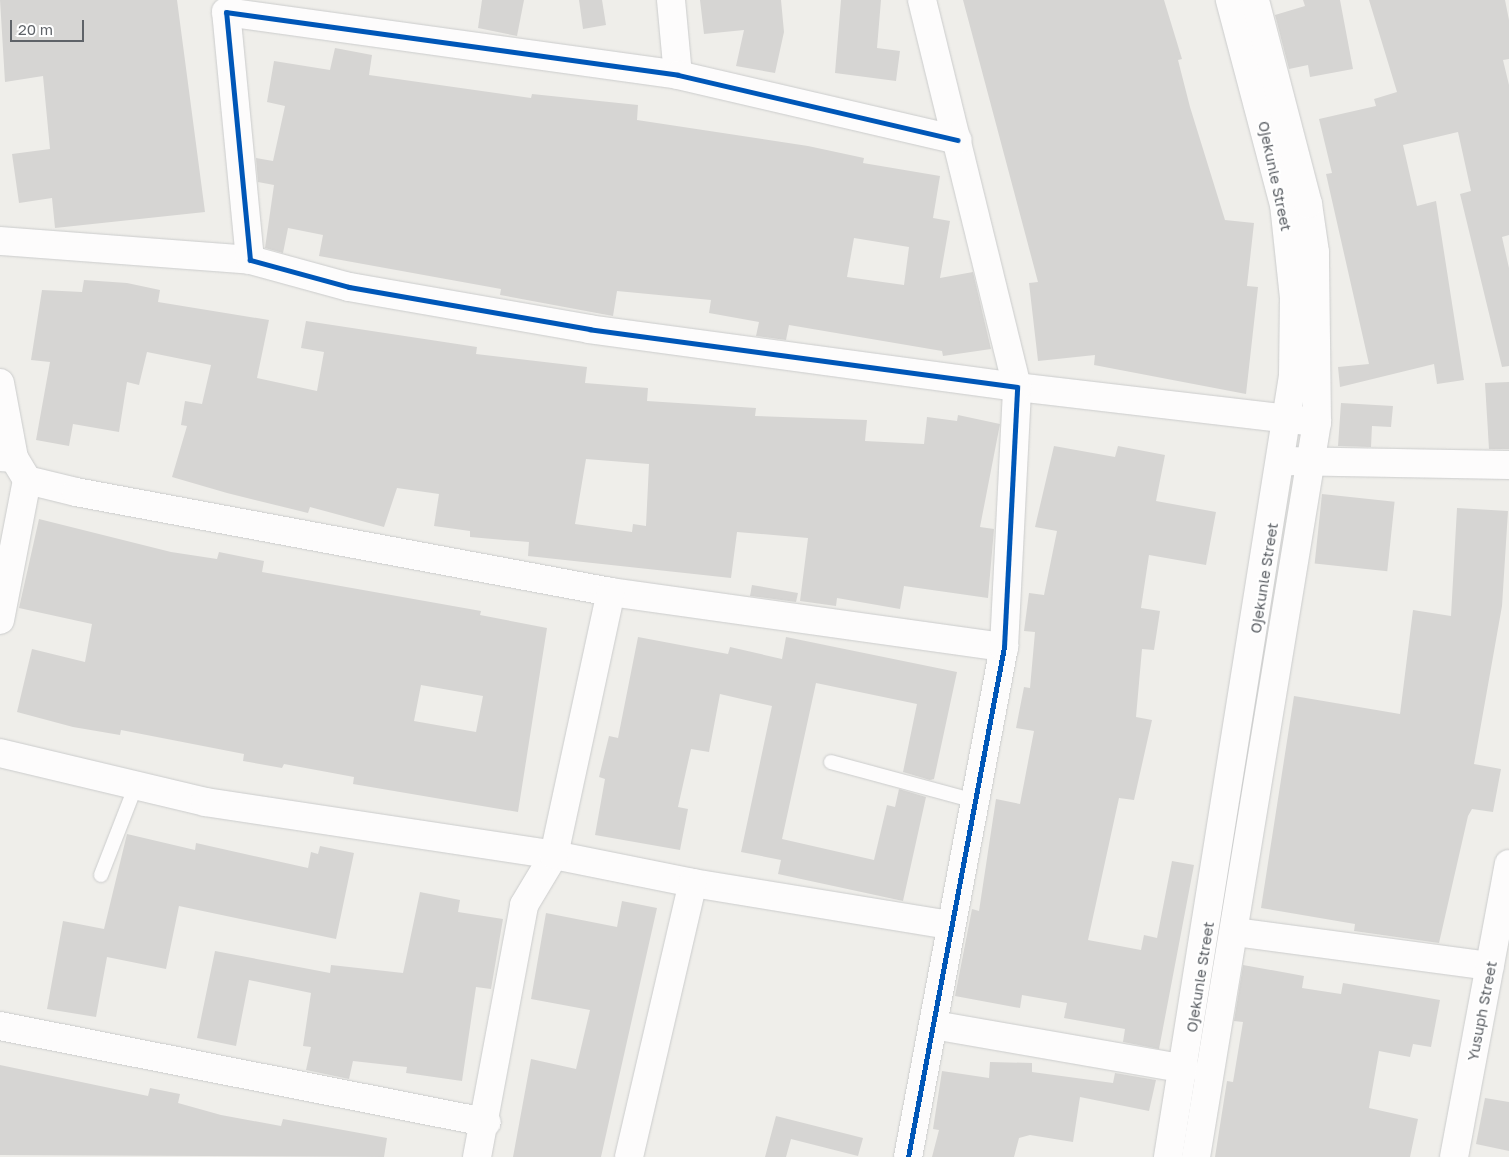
<!DOCTYPE html>
<style>
body{margin:0}
#map{position:relative;width:1509px;height:1157px;overflow:hidden;background:#efeeea;font-family:"Golos Text",sans-serif}
div>[style]{position:absolute}
.building>*{inset:0;background:#d6d5d3;transform-origin:0 0}
.roads{filter:drop-shadow(0 0 1px #cbcccc) drop-shadow(0 0 1px #cbcccc)}
.lane>*{height:14px;margin:-7px;padding:0 7px;transform-origin:7px;border-radius:7px;background:#fdfcfc}
.street>*{height:28px;margin:-14px;padding:0 14px;transform-origin:14px;border-radius:14px;background:#fdfcfc}
.secondary>*{height:28px;margin:-14px;padding:0 14px;transform-origin:14px;border-radius:14px;background:#fdfcfc}
.cycleway>*{height:5px;margin:-2.5px;padding:0 2.5px;transform-origin:2.5px;border-radius:2.5px;background:#0057b8}
span{translate:-50% -50%;white-space:nowrap;text-align:center;line-height:1.15;-webkit-text-stroke:4px #fff;paint-order:stroke}
.street-label{font-size:15px;color:#5f6368}
.scale{position:absolute;left:10px;top:20px;width:74px;height:22px;box-sizing:border-box;border:2px solid #5f6368;border-top:0;padding-left:6px;font-size:15px;line-height:18px;white-space:nowrap;color:#5f6368;-webkit-text-stroke:4px #fff;paint-order:stroke}
</style>
<div id="map">
<div class="building">
<div style="clip-path:polygon(0 0,177px 0,205px 212px,55px 228px,52px 198px,19px 203px,12px 154px,50px 149px,43px 76px,5px 82px)"></div>
<div style="clip-path:polygon(482px 0,524px 0,517px 36px,478px 28px)"></div>
<div style="clip-path:polygon(579px 0,602px 0,606px 25px,583px 29px)"></div>
<div style="clip-path:polygon(700px 0,781px 0,784px 32px,775px 73px,736px 66px,744px 30px,704px 34px)"></div>
<div style="clip-path:polygon(841px 0,881px 0,877px 48px,900px 51px,896px 81px,835px 73px)"></div>
<div style="clip-path:polygon(963px 0,1164px 0,1182px 59px,1178px 60px,1190px 107px,1225px 220px,1254px 223px,1247px 286px,1258px 287px,1246px 394px,1094px 365px,1095px 355px,1038px 361px,1029px 283px,1038px 282px)"></div>
<div style="clip-path:polygon(1303px 0,1340px 0,1353px 69px,1310px 77px,1308px 65px,1289px 69px,1275px 15px,1305px 6px)"></div>
<div style="clip-path:polygon(1369px 0,1505px 0,1509px 20px,1509px 59px,1503px 60px,1509px 85px,1509px 235px,1502px 237px,1509px 268px,1509px 366px,1502px 367px,1460px 194px,1471px 191px,1458px 132px,1403px 145px,1417px 206px,1436px 201px,1464px 380px,1437px 384px,1434px 364px,1340px 387px,1338px 367px,1369px 364px,1326px 174px,1332px 173px,1319px 119px,1376px 106px,1374px 99px,1397px 92px)"></div>
<div style="clip-path:polygon(evenodd,335px 48px,372px 55px,369px 75px,531px 98px,532px 94px,638px 105px,637px 120px,808px 146px,864px 158px,863px 163px,940px 176px,933px 218px,950px 221px,940px 278px,973px 272px,991px 349px,943px 356px,942px 351px,789px 325px,786px 340px,756px 336px,759px 322px,709px 313px,711px 300px,617px 291px,613px 316px,500px 295px,501px 289px,319px 256px,323px 235px,288px 228px,283px 253px,265px 248px,274px 185px,258px 182px,256px 158px,273px 161px,285px 106px,267px 102px,274px 61px,330px 70px,335px 48px,854px 238px,909px 247px,904px 285px,847px 277px,854px 238px)"></div>
<div style="clip-path:polygon(evenodd,84px 280px,127px 283px,160px 290px,158px 302px,269px 320px,257px 378px,317px 391px,324px 352px,301px 348px,306px 321px,477px 347px,476px 354px,587px 367px,585px 383px,648px 388px,647px 401px,756px 408px,755px 416px,867px 420px,865px 441px,924px 444px,927px 417px,957px 421px,958px 415px,1000px 424px,980px 527px,994px 529px,988px 598px,904px 586px,900px 609px,837px 598px,836px 606px,800px 601px,808px 538px,737px 532px,731px 578px,528px 556px,529px 542px,470px 537px,470px 531px,434px 526px,439px 494px,397px 488px,384px 527px,310px 507px,308px 513px,227px 493px,172px 477px,187px 426px,181px 425px,185px 401px,202px 404px,211px 365px,147px 352px,139px 385px,127px 382px,119px 432px,73px 424px,69px 446px,36px 440px,50px 362px,31px 360px,42px 290px,82px 292px,84px 280px,586px 459px,649px 464px,646px 526px,633px 524px,632px 532px,575px 524px,586px 459px)"></div>
<div style="clip-path:polygon(1509px 382px,1509px 449px,1489px 449px,1485px 383px)"></div>
<div style="clip-path:polygon(1341px 403px,1393px 406px,1391px 427px,1372px 426px,1371px 447px,1338px 446px)"></div>
<div style="clip-path:polygon(1054px 446px,1115px 457px,1118px 446px,1165px 455px,1156px 501px,1216px 512px,1206px 565px,1149px 555px,1141px 608px,1160px 611px,1154px 650px,1142px 649px,1136px 717px,1152px 720px,1134px 800px,1119px 798px,1088px 940px,1141px 950px,1144px 935px,1157px 938px,1172px 861px,1194px 865px,1159px 1049px,1123px 1042px,1125px 1029px,1064px 1018px,1067px 1003px,1022px 995px,1020px 1008px,955px 996px,972px 909px,979px 911px,996px 799px,1020px 804px,1034px 731px,1016px 728px,1024px 687px,1030px 688px,1035px 632px,1024px 631px,1029px 593px,1044px 595px,1057px 531px,1035px 527px)"></div>
<div style="left:1322px;top:494px;width:73px;height:70px;rotate:6deg"></div>
<div style="clip-path:polygon(1457px 508px,1508px 511px,1502px 606px,1474px 764px,1501px 769px,1493px 812px,1472px 809px,1468px 816px,1439px 943px,1354px 931px,1355px 924px,1261px 908px,1294px 696px,1400px 714px,1413px 610px,1451px 616px)"></div>
<div style="clip-path:polygon(evenodd,39px 519px,171px 552px,217px 559px,219px 552px,264px 561px,262px 572px,481px 611px,480px 615px,547px 628px,518px 812px,353px 784px,354px 777px,284px 764px,282px 768px,243px 761px,244px 754px,121px 730px,120px 735px,73px 727px,17px 712px,32px 649px,85px 662px,92px 624px,19px 608px,39px 519px,421px 685px,483px 696px,476px 732px,414px 721px,421px 685px)"></div>
<div style="clip-path:polygon(752px 585px,798px 593px,796px 602px,750px 596px)"></div>
<div style="clip-path:polygon(638px 637px,728px 654px,730px 647px,782px 659px,786px 637px,957px 672px,934px 779px,930px 780px,903px 772px,917px 704px,816px 683px,782px 839px,874px 860px,887px 805px,895px 807px,899px 789px,926px 797px,903px 901px,778px 874px,781px 860px,741px 852px,772px 706px,720px 694px,709px 752px,691px 749px,678px 807px,688px 809px,680px 850px,595px 835px,605px 779px,599px 777px,609px 736px,618px 738px)"></div>
<div style="clip-path:polygon(127px 834px,195px 850px,196px 843px,308px 868px,311px 852px,318px 854px,320px 846px,354px 853px,336px 939px,179px 906px,166px 969px,107px 957px,96px 1017px,47px 1009px,63px 921px,104px 929px)"></div>
<div style="clip-path:polygon(420px 892px,460px 900px,458px 912px,503px 919px,491px 989px,476px 987px,462px 1081px,406px 1073px,407px 1067px,353px 1061px,349px 1079px,306px 1070px,311px 1047px,303px 1046px,311px 993px,249px 980px,236px 1046px,197px 1038px,215px 951px,330px 973px,331px 965px,403px 973px)"></div>
<div style="clip-path:polygon(622px 901px,657px 908px,601px 1157px,513px 1157px,531px 1059px,576px 1069px,590px 1010px,531px 999px,546px 913px,617px 927px)"></div>
<div style="clip-path:polygon(1243px 965px,1304px 976px,1302px 988px,1341px 994px,1343px 983px,1440px 1000px,1431px 1047px,1413px 1044px,1410px 1057px,1379px 1051px,1369px 1108px,1418px 1119px,1410px 1157px,1215px 1157px,1227px 1081px,1233px 1082px,1243px 1022px,1234px 1021px)"></div>
<div style="clip-path:polygon(990px 1062px,1032px 1063px,1032px 1072px,1113px 1083px,1115px 1073px,1156px 1080px,1149px 1111px,1080px 1097px,1073px 1142px,1030px 1135px,1019px 1138px,1014px 1157px,932px 1157px,939px 1130px,933px 1129px,942px 1071px,989px 1078px)"></div>
<div style="clip-path:polygon(0 1065px,148px 1096px,150px 1088px,180px 1094px,178px 1103px,221px 1115px,281px 1126px,283px 1119px,387px 1138px,384px 1157px,0 1155px)"></div>
<div style="clip-path:polygon(1485px 1098px,1509px 1102px,1509px 1151px,1476px 1144px)"></div>
<div style="clip-path:polygon(776px 1116px,863px 1138px,858px 1156px,791px 1139px,786px 1157px,765px 1157px)"></div>
</div>
<div class="roads">
<div class="lane">
<div style="left:831px;top:762px;width:150px;rotate:15.1deg"></div>
<div style="left:101px;top:875px;width:93px;rotate:-68.7deg"></div>
</div>
<div class="street">
<div style="left:671px;top:0;width:75px;rotate:84.7deg"></div>
<div style="left:922px;top:0;width:398px;rotate:76.2deg"></div>
<div style="left:1017px;top:387px;width:302px;rotate:6.7deg"></div>
<div style="left:0;top:241px;width:251px;rotate:4.3deg"></div>
<div style="left:0;top:383px;width:76px;rotate:79.4deg"></div>
<div style="left:0;top:457px;width:14px;rotate:4deg"></div>
<div style="left:14px;top:458px;width:26px;rotate:59deg"></div>
<div style="left:27px;top:480px;width:50px;rotate:13.8deg"></div>
<div style="left:76px;top:492px;width:544px;rotate:10.59deg"></div>
<div style="left:611px;top:592px;width:397px;rotate:8deg"></div>
<div style="left:1283px;top:461px;width:226px;rotate:1deg"></div>
<div style="left:0;top:620px;width:143px;rotate:-79.1deg"></div>
<div style="left:0;top:753px;width:211px;rotate:13.4deg"></div>
<div style="left:205px;top:802px;width:353px;rotate:8.6deg"></div>
<div style="left:554px;top:855px;width:142px;rotate:11.4deg"></div>
<div style="left:693px;top:883px;width:259px;rotate:9.3deg"></div>
<div style="left:1235px;top:932px;width:257px;rotate:7.6deg"></div>
<div style="left:934px;top:1025px;width:255px;rotate:9.9deg"></div>
<div style="left:0;top:1026px;width:496px;rotate:11.2deg"></div>
<div style="left:477px;top:1157px;width:256px;rotate:-79.4deg"></div>
<div style="left:524px;top:905px;width:58px;rotate:-59deg"></div>
<div style="left:554px;top:855px;width:269px;rotate:-77.8deg"></div>
<div style="left:629px;top:1157px;width:281px;rotate:-76.9deg"></div>
<div style="left:908px;top:1157px;width:519px;rotate:-79.34deg"></div>
<div style="left:1004px;top:647px;width:260px;rotate:-87.1deg"></div>
<div style="left:1017px;top:387px;width:431px;rotate:-172.3deg"></div>
<div style="left:590px;top:329px;width:245px;rotate:-170.1deg"></div>
<div style="left:349px;top:287px;width:103px;rotate:-164.7deg"></div>
<div style="left:250px;top:260px;width:249px;rotate:-95.5deg"></div>
<div style="left:226px;top:12px;width:456px;rotate:7.9deg"></div>
<div style="left:678px;top:75px;width:287px;rotate:13.1deg"></div>
<div style="left:1454px;top:1157px;width:298px;rotate:-79.4deg"></div>
</div>
<div class="secondary">
<div style="left:1168px;top:1157px;width:791px;rotate:-80.91deg"></div>
<div style="left:1293px;top:376px;width:78px;rotate:-89.3deg"></div>
<div style="left:1294px;top:298px;width:94px;rotate:-96.1deg"></div>
<div style="left:1284px;top:205px;width:212px;rotate:-104.8deg"></div>
<div style="left:1196px;top:1157px;width:745px;rotate:-80.65deg"></div>
<div style="left:1317px;top:422px;width:170px;rotate:-90.7deg"></div>
<div style="left:1315px;top:252px;width:49px;rotate:-98.3deg"></div>
<div style="left:1308px;top:204px;width:211px;rotate:-104.6deg"></div>
</div>
</div>
<div class="cycleway">
<div style="left:908px;top:1157px;width:519px;rotate:-79.34deg"></div>
<div style="left:1004px;top:647px;width:260px;rotate:-87.1deg"></div>
<div style="left:1017px;top:387px;width:431px;rotate:-172.3deg"></div>
<div style="left:590px;top:329px;width:245px;rotate:-170.1deg"></div>
<div style="left:349px;top:287px;width:103px;rotate:-164.7deg"></div>
<div style="left:250px;top:260px;width:249px;rotate:-95.5deg"></div>
<div style="left:226px;top:12px;width:456px;rotate:7.9deg"></div>
<div style="left:678px;top:75px;width:287px;rotate:13.1deg"></div>
</div>
<div class="street-label">
<span style="left:1275px;top:176px;rotate:78deg">Ojekunle Street</span>
<span style="left:1264px;top:578px;rotate:-81deg">Ojekunle Street</span>
<span style="left:1200px;top:977px;rotate:-81deg">Ojekunle Street</span>
<span style="left:1482px;top:1011px;rotate:-79deg">Yusuph Street</span>
</div>
<div class="scale">20 m</div>
</div>
